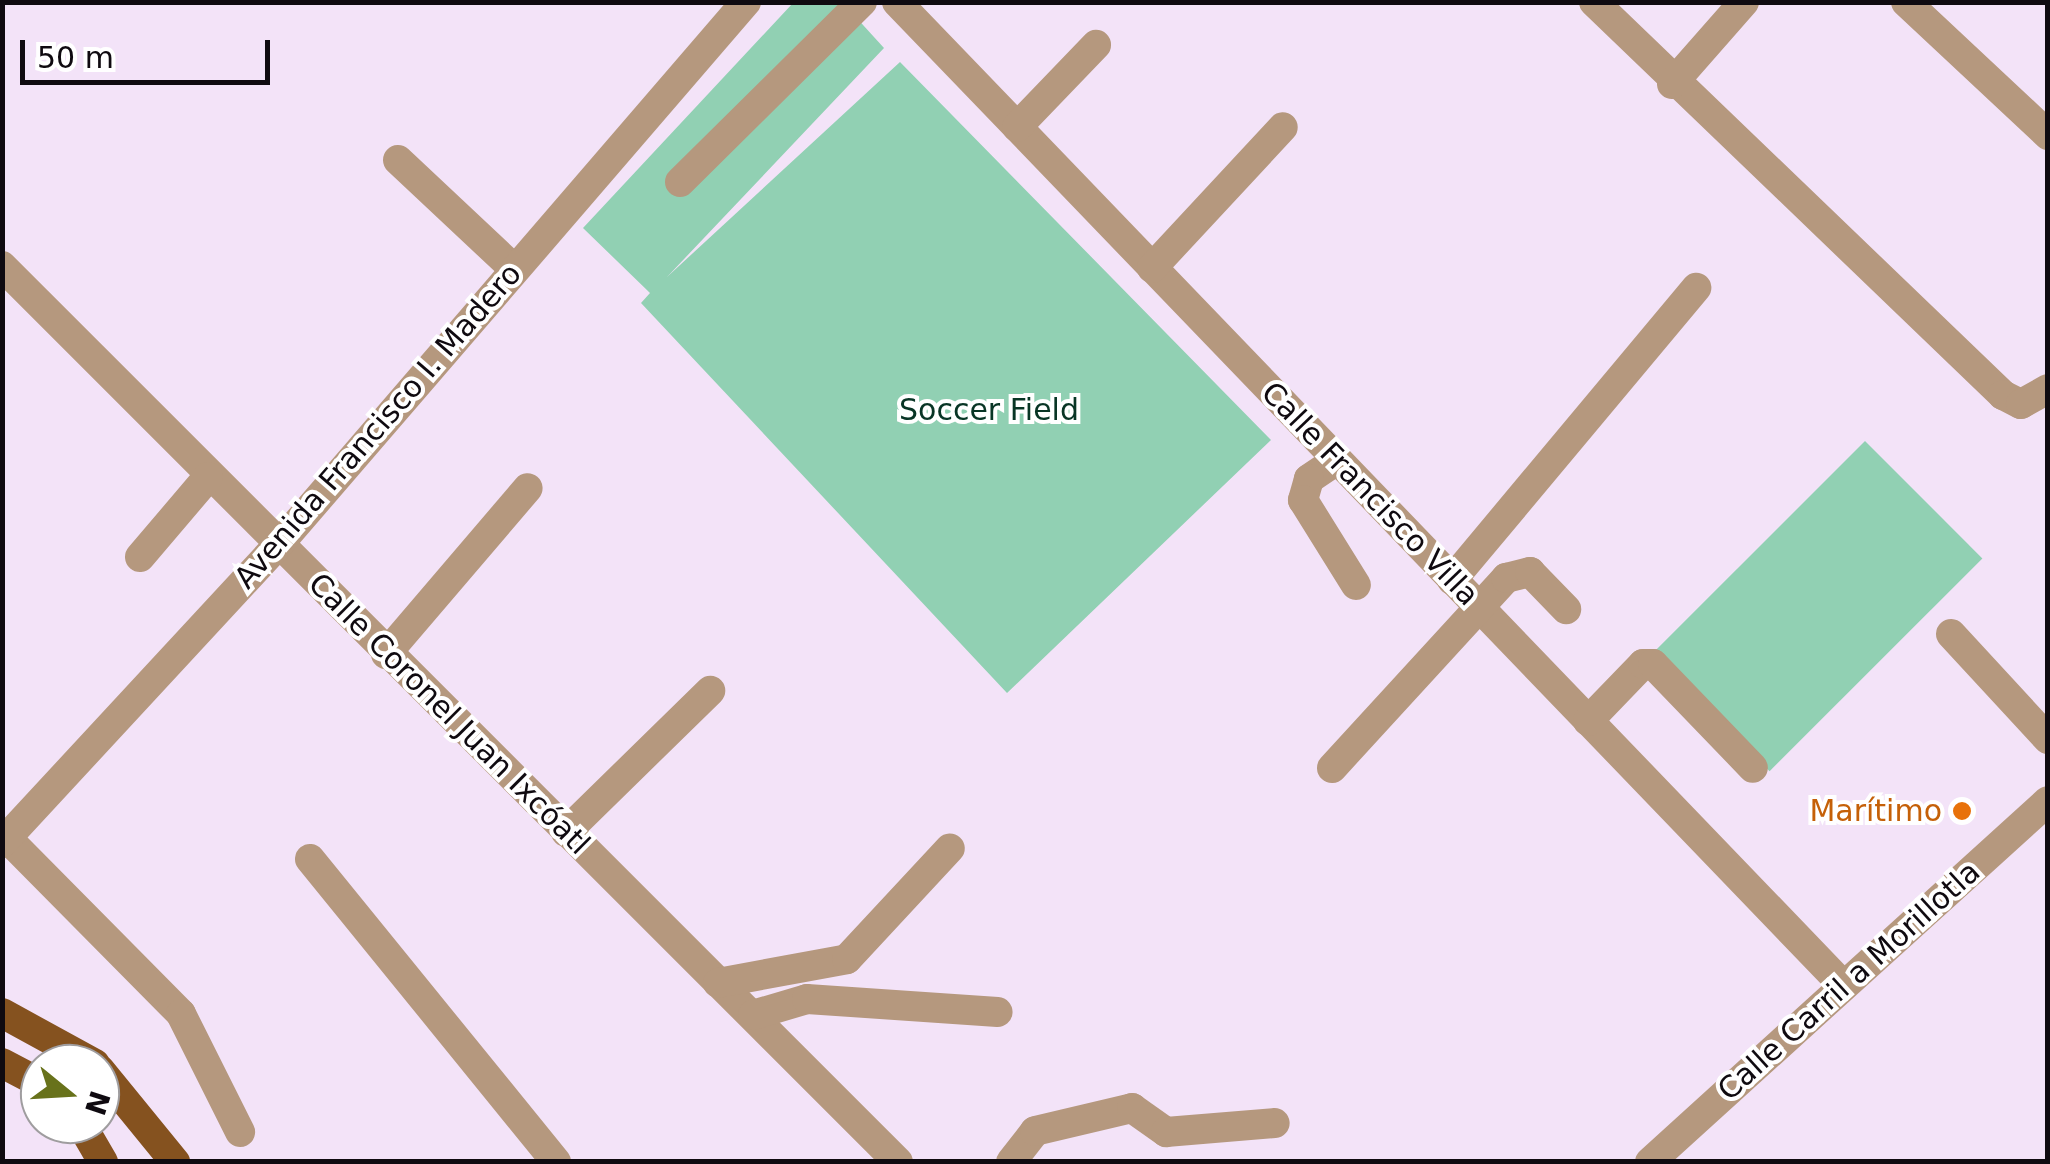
<!DOCTYPE html>
<meta charset="utf-8">
<style>
body{margin:0}
#map{position:relative;width:2050px;height:1164px;overflow:hidden;background:#f3e3f8;font-family:"DejaVu Sans",sans-serif}
div>[style]{position:absolute}
.green>*{inset:0;background:#91d0b3;transform-origin:0 0}
.minor>*{height:30px;margin:-15px;padding:0 15px;transform-origin:15px;border-radius:15px;background:#b5987e}
.major>*{height:30px;margin:-15px;padding:0 15px;transform-origin:15px;border-radius:15px;background:#85521f}
.dots>*{width:28px;height:28px;translate:-50% -50%;box-sizing:border-box;border:5px solid #fff;border-radius:50%}
span{translate:-50% -50%;white-space:nowrap;text-align:center;line-height:1.15;-webkit-text-stroke:8px #fff;paint-order:stroke}
.park-label{font-size:30px;color:#083525}
.street-label{font-size:30px;color:#0f0a10}
.food-label{font-size:30px;color:#c56008}
.right{translate:-100% -50%;text-align:right}
.frame{position:absolute;inset:0;border:5px solid #0f0a10;pointer-events:none}
.north{position:absolute;left:20px;top:1044px;width:100px;height:100px;box-sizing:border-box;background:#fff;border:2px solid #9f9d9f;border-radius:50%;rotate:108deg;font-size:28px;font-weight:700;line-height:40px;text-align:center;color:#0f0a10}
.north::after{content:'';display:block;margin:auto;width:35px;height:45px;background:#68721b;clip-path:polygon(50% 0,100% 100%,50% 72%,0 100%)}
.scale{position:absolute;left:20px;top:40px;width:250px;height:45px;box-sizing:border-box;border:5px solid #0f0a10;border-top:0;padding-left:12px;font-size:30px;line-height:35px;white-space:nowrap;color:#0f0a10;-webkit-text-stroke:8px #fff;paint-order:stroke}
</style>
<div id="map">
<div class="green">
<div style="clip-path:polygon(793px 3px,843px 3px,884px 48px,667px 277px,900px 62px,1271px 440px,1007px 693px,641px 303px,650px 293px,583px 228px)"></div>
<div style="left:1865px;top:441px;width:166px;height:301px;rotate:45deg"></div>
</div>
<div class="minor">
<div style="left:897px;top:2px;width:1364px;rotate:46.1deg"></div>
<div style="left:1594px;top:2px;width:567px;rotate:43.86deg"></div>
<div style="left:2003px;top:395px;width:20px;rotate:27deg"></div>
<div style="left:2021px;top:404px;width:31px;rotate:-29deg"></div>
<div style="left:1906px;top:2px;width:195px;rotate:43.1deg"></div>
<div style="left:1672px;top:84px;width:109px;rotate:-48.7deg"></div>
<div style="left:1017px;top:127px;width:114px;rotate:-46.1deg"></div>
<div style="left:398px;top:160px;width:158px;rotate:43.2deg"></div>
<div style="left:680px;top:182px;width:256px;rotate:-44.7deg"></div>
<div style="left:2px;top:266px;width:1267px;rotate:45deg"></div>
<div style="left:1152px;top:268px;width:192px;rotate:-47.1deg"></div>
<div style="left:1337px;top:460px;width:34px;rotate:146deg"></div>
<div style="left:1309px;top:479px;width:22px;rotate:106deg"></div>
<div style="left:1303px;top:500px;width:100px;rotate:58.1deg"></div>
<div style="left:140px;top:557px;width:105px;rotate:-49.6deg"></div>
<div style="left:1452px;top:580px;width:381px;rotate:-50.1deg"></div>
<div style="left:1951px;top:634px;width:143px;rotate:47.3deg"></div>
<div style="left:386px;top:654px;width:218px;rotate:-49.5deg"></div>
<div style="left:1588px;top:721px;width:79px;rotate:-46deg"></div>
<div style="left:1643px;top:664px;width:10px"></div>
<div style="left:1653px;top:664px;width:144px;rotate:46.1deg"></div>
<div style="left:1332px;top:768px;width:258px;rotate:-47.5deg"></div>
<div style="left:1506px;top:578px;width:25px;rotate:-14deg"></div>
<div style="left:1530px;top:572px;width:52px;rotate:45.8deg"></div>
<div style="left:566px;top:832px;width:202px;rotate:-44.4deg"></div>
<div style="left:7px;top:838px;width:247px;rotate:45.3deg"></div>
<div style="left:181px;top:1014px;width:132px;rotate:63.4deg"></div>
<div style="left:2px;top:843px;width:409px;rotate:-47.2deg"></div>
<div style="left:280px;top:543px;width:714px;rotate:-49.26deg"></div>
<div style="left:310px;top:859px;width:390px;rotate:50.9deg"></div>
<div style="left:718px;top:983px;width:131px;rotate:-10.5deg"></div>
<div style="left:847px;top:959px;width:151px;rotate:-47.1deg"></div>
<div style="left:753px;top:1015px;width:56px;rotate:-16.5deg"></div>
<div style="left:807px;top:999px;width:191px;rotate:3.9deg"></div>
<div style="left:1011px;top:1162px;width:39px;rotate:-52deg"></div>
<div style="left:1035px;top:1131px;width:100px;rotate:-13.3deg"></div>
<div style="left:1132px;top:1108px;width:42px;rotate:35.2deg"></div>
<div style="left:1166px;top:1132px;width:109px;rotate:-4.7deg"></div>
<div style="left:1650px;top:1162px;width:537px;rotate:-42.21deg"></div>
</div>
<div class="major">
<div style="left:2px;top:1013px;width:106px;rotate:28.7deg"></div>
<div style="left:2px;top:1063px;width:43px;rotate:27.8deg"></div>
<div style="left:100px;top:1070px;width:119px;rotate:50.8deg"></div>
<div style="left:81px;top:1124px;width:44px;rotate:59.9deg"></div>
</div>
<div class="dots">
<div style="left:1962px;top:811px;background:#e8710a"></div>
</div>
<div class="park-label">
<span style="left:989px;top:410px">Soccer Field</span>
</div>
<div class="street-label">
<span style="left:378px;top:426px;rotate:-49deg">Avenida Francisco I. Madero</span>
<span style="left:1370px;top:494px;rotate:46deg">Calle Francisco Villa</span>
<span style="left:449px;top:714px;rotate:45deg">Calle Coronel Juan Ixcóatl</span>
<span style="left:1849px;top:981px;rotate:-42deg">Calle Carril a Morillotla</span>
</div>
<div class="food-label">
<span class="right" style="left:1942px;top:811px">Marítimo</span>
</div>
<div class="frame"></div>
<div class="north">N</div>
<div class="scale">50 m</div>
</div>
